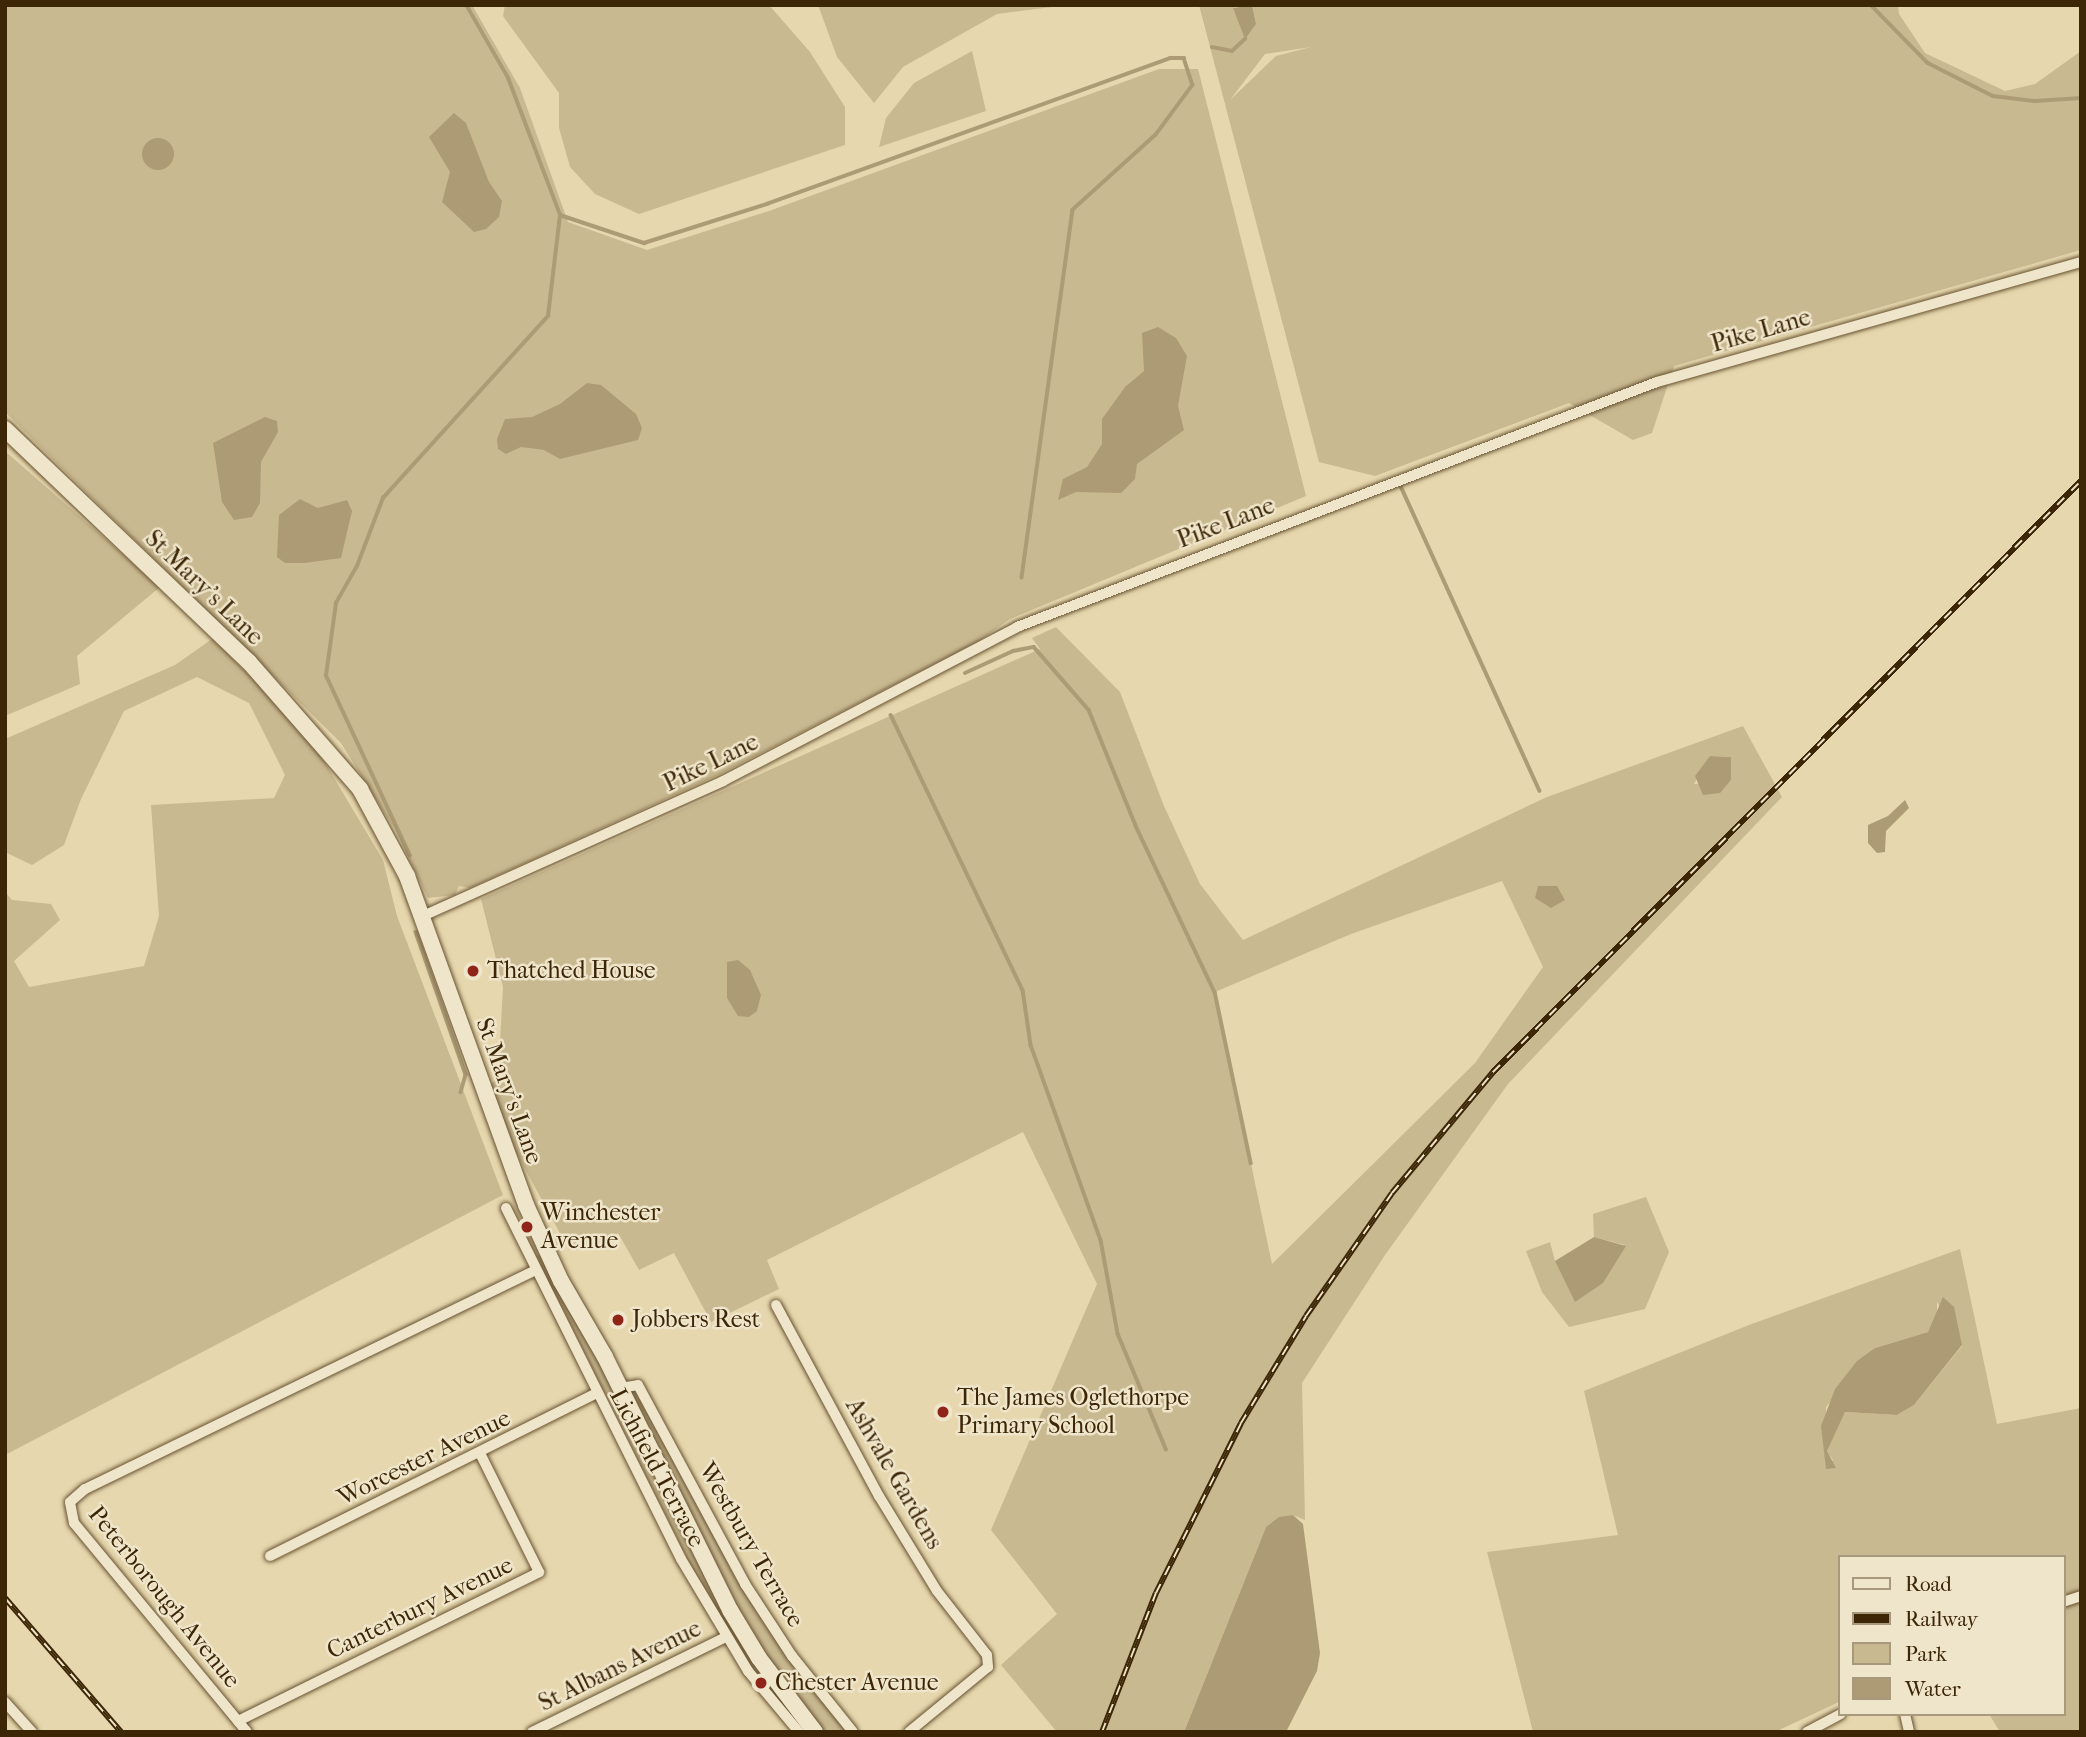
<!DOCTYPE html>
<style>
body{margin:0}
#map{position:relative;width:2086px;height:1737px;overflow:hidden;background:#e6d7ae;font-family:"IM FELL French Canon",serif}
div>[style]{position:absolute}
.green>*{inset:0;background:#c9b991}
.water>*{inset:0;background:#ad9b75}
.round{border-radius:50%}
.stream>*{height:3.5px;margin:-1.75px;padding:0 1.75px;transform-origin:1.75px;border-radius:1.75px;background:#ad9b75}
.roads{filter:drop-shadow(0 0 2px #675230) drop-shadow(0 0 2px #675230)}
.street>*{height:10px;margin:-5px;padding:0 5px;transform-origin:5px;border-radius:5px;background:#efe5ca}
.secondary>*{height:16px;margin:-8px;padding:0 8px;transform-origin:8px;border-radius:8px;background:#efe5ca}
.rail>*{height:6px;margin-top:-3px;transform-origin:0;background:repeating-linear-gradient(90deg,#efe5ca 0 10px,#3d2606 0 20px);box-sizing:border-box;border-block:2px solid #3d2606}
.dots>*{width:19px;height:19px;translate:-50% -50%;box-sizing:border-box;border:4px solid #efe5ca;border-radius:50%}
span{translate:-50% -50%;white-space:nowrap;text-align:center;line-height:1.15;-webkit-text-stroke:5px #efe5ca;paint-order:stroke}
.street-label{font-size:24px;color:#3d2606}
.poi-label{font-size:24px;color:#3d2606}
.left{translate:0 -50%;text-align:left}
.frame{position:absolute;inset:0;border:7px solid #3d2606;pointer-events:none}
.legend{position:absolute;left:1838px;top:1555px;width:228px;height:161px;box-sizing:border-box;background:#efe5ca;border:2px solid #a8997c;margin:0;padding:9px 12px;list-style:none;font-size:21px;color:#3d2606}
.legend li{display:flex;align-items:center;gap:14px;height:35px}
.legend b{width:35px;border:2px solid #a8997c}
</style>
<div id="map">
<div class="green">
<div style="clip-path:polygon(5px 5px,472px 5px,520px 88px,568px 222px,647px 250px,769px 211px,1159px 69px,1198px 69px,1306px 496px,1010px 619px,977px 642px,720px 774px,470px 888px,459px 886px,455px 895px,428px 898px,394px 828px,341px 743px,5px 412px)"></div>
<div style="clip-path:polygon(505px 5px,769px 5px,810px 52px,845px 107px,845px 145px,639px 214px,595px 194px,570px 167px,559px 128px,559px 93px,503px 16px)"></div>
<div style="clip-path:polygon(818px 5px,1068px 5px,997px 14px,903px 67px,874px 103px,837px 57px)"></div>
<div style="clip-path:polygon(evenodd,1199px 5px,1240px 5px,1234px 7px,1256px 24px,1252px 5px,1898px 5px,1899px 14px,1925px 53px,2005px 91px,2035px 84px,2081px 51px,2081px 250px,1674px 366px,1652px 433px,1633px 440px,1569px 403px,1375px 476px,1319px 462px,1199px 5px,1311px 47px,1276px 56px,1230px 100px,1265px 54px,1311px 47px)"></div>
<div style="clip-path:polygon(972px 51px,986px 111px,879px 147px,886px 118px,914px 83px)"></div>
<div style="clip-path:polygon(5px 451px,160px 587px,77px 656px,80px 684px,5px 716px)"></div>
<div style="clip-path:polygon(evenodd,1056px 627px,1120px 692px,1164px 806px,1200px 884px,1243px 940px,1547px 797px,1743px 726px,1782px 797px,1508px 1084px,1385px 1255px,1302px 1383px,1305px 1520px,1293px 1515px,1266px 1527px,1184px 1732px,1057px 1732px,1001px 1665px,1057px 1614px,991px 1530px,1097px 1284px,1023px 1132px,767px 1260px,779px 1289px,711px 1322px,674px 1253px,639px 1270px,618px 1233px,588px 1250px,569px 1250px,505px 1132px,488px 1087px,498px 1078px,503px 987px,481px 899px,1040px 649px,1032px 638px,1056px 627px,1710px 756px,1731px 757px,1731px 781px,1694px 784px,1710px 756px,1056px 627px,1502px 881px,1543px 967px,1475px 1063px,1272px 1264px,1215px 992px,1351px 934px,1502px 881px)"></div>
<div style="clip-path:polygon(212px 639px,306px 731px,383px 860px,397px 916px,503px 1195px,5px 1455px,5px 892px,12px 900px,51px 904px,60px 920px,14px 961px,29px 987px,144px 966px,159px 916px,151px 805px,274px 798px,285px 775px,249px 703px,197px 677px,124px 711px,81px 799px,64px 845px,32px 865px,5px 852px,5px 739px,175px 665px)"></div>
<div style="clip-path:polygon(1646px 1197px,1669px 1252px,1645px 1309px,1569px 1327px,1542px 1292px,1526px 1251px,1550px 1242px,1555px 1261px,1625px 1245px,1594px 1237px,1593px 1214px)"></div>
<div style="clip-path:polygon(evenodd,1960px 1249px,1997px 1424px,2081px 1408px,2081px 1732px,2000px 1732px,1989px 1714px,2063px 1714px,2063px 1557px,1839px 1557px,1839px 1702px,1775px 1732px,1533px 1732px,1487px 1552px,1618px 1535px,1584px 1391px,1749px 1325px,1960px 1249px,1937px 1302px,1962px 1346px,1914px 1405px,1897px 1415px,1845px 1412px,1829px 1440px,1827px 1452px,1833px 1460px,1826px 1469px,1826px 1407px,1875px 1348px,1928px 1332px,1937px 1316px,1937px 1302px)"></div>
<div style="clip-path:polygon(536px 1255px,543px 1257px,615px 1387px,706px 1579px,755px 1667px,701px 1586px)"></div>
<div style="clip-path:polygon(639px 1393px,721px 1548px,849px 1732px,821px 1732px,758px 1648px,721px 1585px,632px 1395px)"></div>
</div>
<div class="water">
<div style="clip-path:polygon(1252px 5px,1256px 24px,1245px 39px,1233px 8px)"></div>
<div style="clip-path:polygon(454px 113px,466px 123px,489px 182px,502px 201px,499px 217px,486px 229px,474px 232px,442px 202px,450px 172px,429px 137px)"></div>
<div class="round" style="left:142px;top:138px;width:32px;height:32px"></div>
<div style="clip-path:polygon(1158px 327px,1176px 338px,1187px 356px,1178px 406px,1184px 430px,1137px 464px,1135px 479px,1121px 493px,1076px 492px,1058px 500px,1063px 479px,1087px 467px,1102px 444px,1102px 419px,1125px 387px,1144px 371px,1142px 333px)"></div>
<div style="clip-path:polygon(587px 383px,601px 385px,636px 414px,642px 428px,638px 440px,560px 459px,544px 450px,521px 447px,506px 454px,498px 449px,497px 439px,505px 419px,532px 417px,560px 404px)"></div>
<div style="clip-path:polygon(265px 417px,277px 421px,278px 432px,261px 462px,260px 503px,252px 517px,234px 520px,222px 502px,213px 443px)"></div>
<div style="clip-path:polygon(300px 499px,318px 508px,347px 500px,352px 511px,341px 558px,305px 563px,285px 563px,277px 557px,279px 515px)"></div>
<div style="clip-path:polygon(1710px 756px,1731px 757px,1731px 780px,1720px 793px,1703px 795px,1695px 776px)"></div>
<div style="clip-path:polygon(1905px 800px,1909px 808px,1886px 831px,1885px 852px,1877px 853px,1868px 843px,1868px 825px,1888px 816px)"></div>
<div style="clip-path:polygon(1538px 886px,1557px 886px,1565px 900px,1551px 908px,1535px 898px)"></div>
<div style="clip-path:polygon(738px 960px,750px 970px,761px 995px,757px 1011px,749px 1017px,738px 1016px,727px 998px,727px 962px)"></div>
<div style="clip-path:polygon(1594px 1237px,1626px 1246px,1603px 1283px,1575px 1302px,1555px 1261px)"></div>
<div style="clip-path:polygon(1943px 1297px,1954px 1307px,1962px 1345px,1914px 1405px,1897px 1415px,1845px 1412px,1827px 1451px,1836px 1468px,1826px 1469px,1821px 1426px,1835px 1389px,1857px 1361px,1875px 1348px,1928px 1332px)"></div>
<div style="clip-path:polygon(1293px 1515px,1303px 1524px,1320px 1653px,1317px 1671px,1286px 1732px,1184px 1732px,1266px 1527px,1279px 1517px)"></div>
</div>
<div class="stream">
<div style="left:1871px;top:5px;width:81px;rotate:45.5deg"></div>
<div style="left:1928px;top:63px;width:73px;rotate:26.9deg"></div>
<div style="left:1993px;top:96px;width:42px;rotate:6.8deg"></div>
<div style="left:2035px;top:101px;width:46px;rotate:-3.7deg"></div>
<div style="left:1212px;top:47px;width:20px;rotate:11deg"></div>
<div style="left:1232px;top:51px;width:18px;rotate:-43deg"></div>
<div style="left:560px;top:215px;width:89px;rotate:18.4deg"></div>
<div style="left:644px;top:243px;width:129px;rotate:-17.6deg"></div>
<div style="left:767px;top:204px;width:429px;rotate:-19.9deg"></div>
<div style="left:1170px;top:58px;width:14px"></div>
<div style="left:1184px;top:58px;width:28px;rotate:72deg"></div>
<div style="left:1193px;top:85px;width:62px;rotate:126.5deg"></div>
<div style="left:1156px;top:135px;width:112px;rotate:137.9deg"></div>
<div style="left:1073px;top:210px;width:371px;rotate:97.9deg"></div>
<div style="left:1400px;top:484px;width:337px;rotate:65.5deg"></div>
<div style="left:965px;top:673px;width:53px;rotate:-24.6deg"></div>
<div style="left:1013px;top:651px;width:21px;rotate:-11deg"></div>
<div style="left:1034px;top:647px;width:84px;rotate:48.9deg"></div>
<div style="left:1089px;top:710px;width:125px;rotate:67.9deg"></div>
<div style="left:1136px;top:826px;width:184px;rotate:64.6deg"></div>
<div style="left:1215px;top:992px;width:175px;rotate:78.1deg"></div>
<div style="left:891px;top:715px;width:305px;rotate:64.4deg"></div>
<div style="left:1023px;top:990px;width:56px;rotate:81.7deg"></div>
<div style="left:1031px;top:1045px;width:207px;rotate:70.3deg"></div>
<div style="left:1101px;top:1240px;width:96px;rotate:79.7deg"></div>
<div style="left:1118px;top:1334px;width:125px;rotate:67.3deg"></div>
<div style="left:410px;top:856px;width:199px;rotate:-115deg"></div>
<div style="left:326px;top:676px;width:74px;rotate:-82.2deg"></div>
<div style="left:336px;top:603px;width:43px;rotate:-60.4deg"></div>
<div style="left:357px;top:566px;width:73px;rotate:-69.1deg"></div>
<div style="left:383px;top:498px;width:246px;rotate:-47.8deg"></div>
<div style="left:548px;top:316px;width:102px;rotate:-83.2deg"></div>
<div style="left:560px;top:215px;width:147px;rotate:-110.8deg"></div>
<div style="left:508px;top:78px;width:84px;rotate:-119.9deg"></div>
<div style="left:416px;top:932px;width:151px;rotate:70.7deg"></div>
<div style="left:466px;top:1075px;width:18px;rotate:106deg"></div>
</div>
<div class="roads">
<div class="street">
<div style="left:423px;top:916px;width:329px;rotate:-24.2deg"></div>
<div style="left:723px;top:781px;width:332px;rotate:-27.6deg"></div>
<div style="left:1017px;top:627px;width:685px;rotate:-20.95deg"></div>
<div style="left:1657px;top:382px;width:441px;rotate:-15.8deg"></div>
<div style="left:506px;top:1208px;width:392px;rotate:63.5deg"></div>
<div style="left:681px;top:1559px;width:131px;rotate:59.1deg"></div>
<div style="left:748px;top:1671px;width:80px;rotate:50.1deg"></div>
<div style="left:776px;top:1305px;width:217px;rotate:61.7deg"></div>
<div style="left:879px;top:1496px;width:111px;rotate:58.6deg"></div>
<div style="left:937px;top:1591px;width:81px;rotate:52deg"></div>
<div style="left:987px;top:1655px;width:12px;rotate:85deg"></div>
<div style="left:988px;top:1667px;width:102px;rotate:140.6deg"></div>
<div style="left:620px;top:1388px;width:18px;rotate:-9deg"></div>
<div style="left:638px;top:1385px;width:226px;rotate:61.7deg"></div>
<div style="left:745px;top:1584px;width:86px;rotate:56.9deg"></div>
<div style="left:792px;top:1656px;width:97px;rotate:51.2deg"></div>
<div style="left:270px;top:1556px;width:363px;rotate:-26.5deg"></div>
<div style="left:2063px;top:1602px;width:19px;rotate:-18deg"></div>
<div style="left:5px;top:1702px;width:40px;rotate:48deg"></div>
<div style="left:1905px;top:1714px;width:18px;rotate:77deg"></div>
<div style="left:238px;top:1721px;width:336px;rotate:-26.3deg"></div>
<div style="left:539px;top:1572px;width:131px;rotate:-116.4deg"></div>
<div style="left:247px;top:1732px;width:271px;rotate:-129.6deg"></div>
<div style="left:74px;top:1523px;width:21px;rotate:-101deg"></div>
<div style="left:70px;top:1502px;width:20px;rotate:-41deg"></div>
<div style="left:85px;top:1489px;width:499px;rotate:-25.9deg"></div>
<div style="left:532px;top:1732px;width:216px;rotate:-26.1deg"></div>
<div style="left:1807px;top:1732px;width:38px;rotate:-28deg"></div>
</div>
<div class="secondary">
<div style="left:5px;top:429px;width:337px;rotate:43.7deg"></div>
<div style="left:249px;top:662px;width:169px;rotate:48.8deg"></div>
<div style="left:360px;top:789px;width:99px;rotate:61.6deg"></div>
<div style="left:407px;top:876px;width:350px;rotate:70.1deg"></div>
<div style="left:526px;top:1205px;width:84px;rotate:65.3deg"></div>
<div style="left:561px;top:1281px;width:88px;rotate:59.9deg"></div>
<div style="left:605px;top:1357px;width:282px;rotate:63.7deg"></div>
<div style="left:730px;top:1610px;width:56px;rotate:58.9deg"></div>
<div style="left:759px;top:1658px;width:93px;rotate:52.9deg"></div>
</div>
</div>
<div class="rail">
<div style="left:5px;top:1598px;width:177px;rotate:49.1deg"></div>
<div style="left:1102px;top:1732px;width:149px;rotate:-68.8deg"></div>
<div style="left:1156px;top:1593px;width:190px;rotate:-63.4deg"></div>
<div style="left:1241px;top:1423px;width:125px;rotate:-58.7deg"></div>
<div style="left:1306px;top:1316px;width:150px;rotate:-55deg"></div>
<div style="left:1392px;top:1193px;width:158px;rotate:-50.1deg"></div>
<div style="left:1493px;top:1072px;width:834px;rotate:-45.15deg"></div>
</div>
<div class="dots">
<div style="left:473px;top:971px;background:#8f2418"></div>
<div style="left:527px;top:1227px;background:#8f2418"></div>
<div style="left:618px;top:1320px;background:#8f2418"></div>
<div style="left:943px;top:1412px;background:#8f2418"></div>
<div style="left:761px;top:1683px;background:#8f2418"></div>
</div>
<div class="street-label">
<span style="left:1761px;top:331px;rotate:-16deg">Pike Lane</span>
<span style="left:1226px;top:523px;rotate:-21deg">Pike Lane</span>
<span style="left:204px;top:588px;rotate:44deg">St Mary's Lane</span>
<span style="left:711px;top:763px;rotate:-26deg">Pike Lane</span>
<span style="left:509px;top:1091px;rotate:70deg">St Mary's Lane</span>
<span style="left:424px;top:1458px;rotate:-26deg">Worcester Avenue</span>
<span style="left:657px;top:1468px;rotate:62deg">Lichfield Terrace</span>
<span style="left:894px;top:1474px;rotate:60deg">Ashvale Gardens</span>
<span style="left:751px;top:1545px;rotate:60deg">Westbury Terrace</span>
<span style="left:164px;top:1597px;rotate:51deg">Peterborough Avenue</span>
<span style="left:420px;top:1608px;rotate:-26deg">Canterbury Avenue</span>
<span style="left:620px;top:1666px;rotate:-26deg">St Albans Avenue</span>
</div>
<div class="poi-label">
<span class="left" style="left:487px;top:971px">Thatched House</span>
<span class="left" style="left:541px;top:1227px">Winchester<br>Avenue</span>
<span class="left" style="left:632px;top:1320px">Jobbers Rest</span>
<span class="left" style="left:957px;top:1412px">The James Oglethorpe<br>Primary School</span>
<span class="left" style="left:775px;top:1683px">Chester Avenue</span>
</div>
<div class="frame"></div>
<ul class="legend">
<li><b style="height:9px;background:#efe5ca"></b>Road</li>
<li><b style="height:9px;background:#3d2606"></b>Railway</li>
<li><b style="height:19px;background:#c9b991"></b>Park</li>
<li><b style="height:19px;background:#ad9b75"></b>Water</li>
</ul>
</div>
